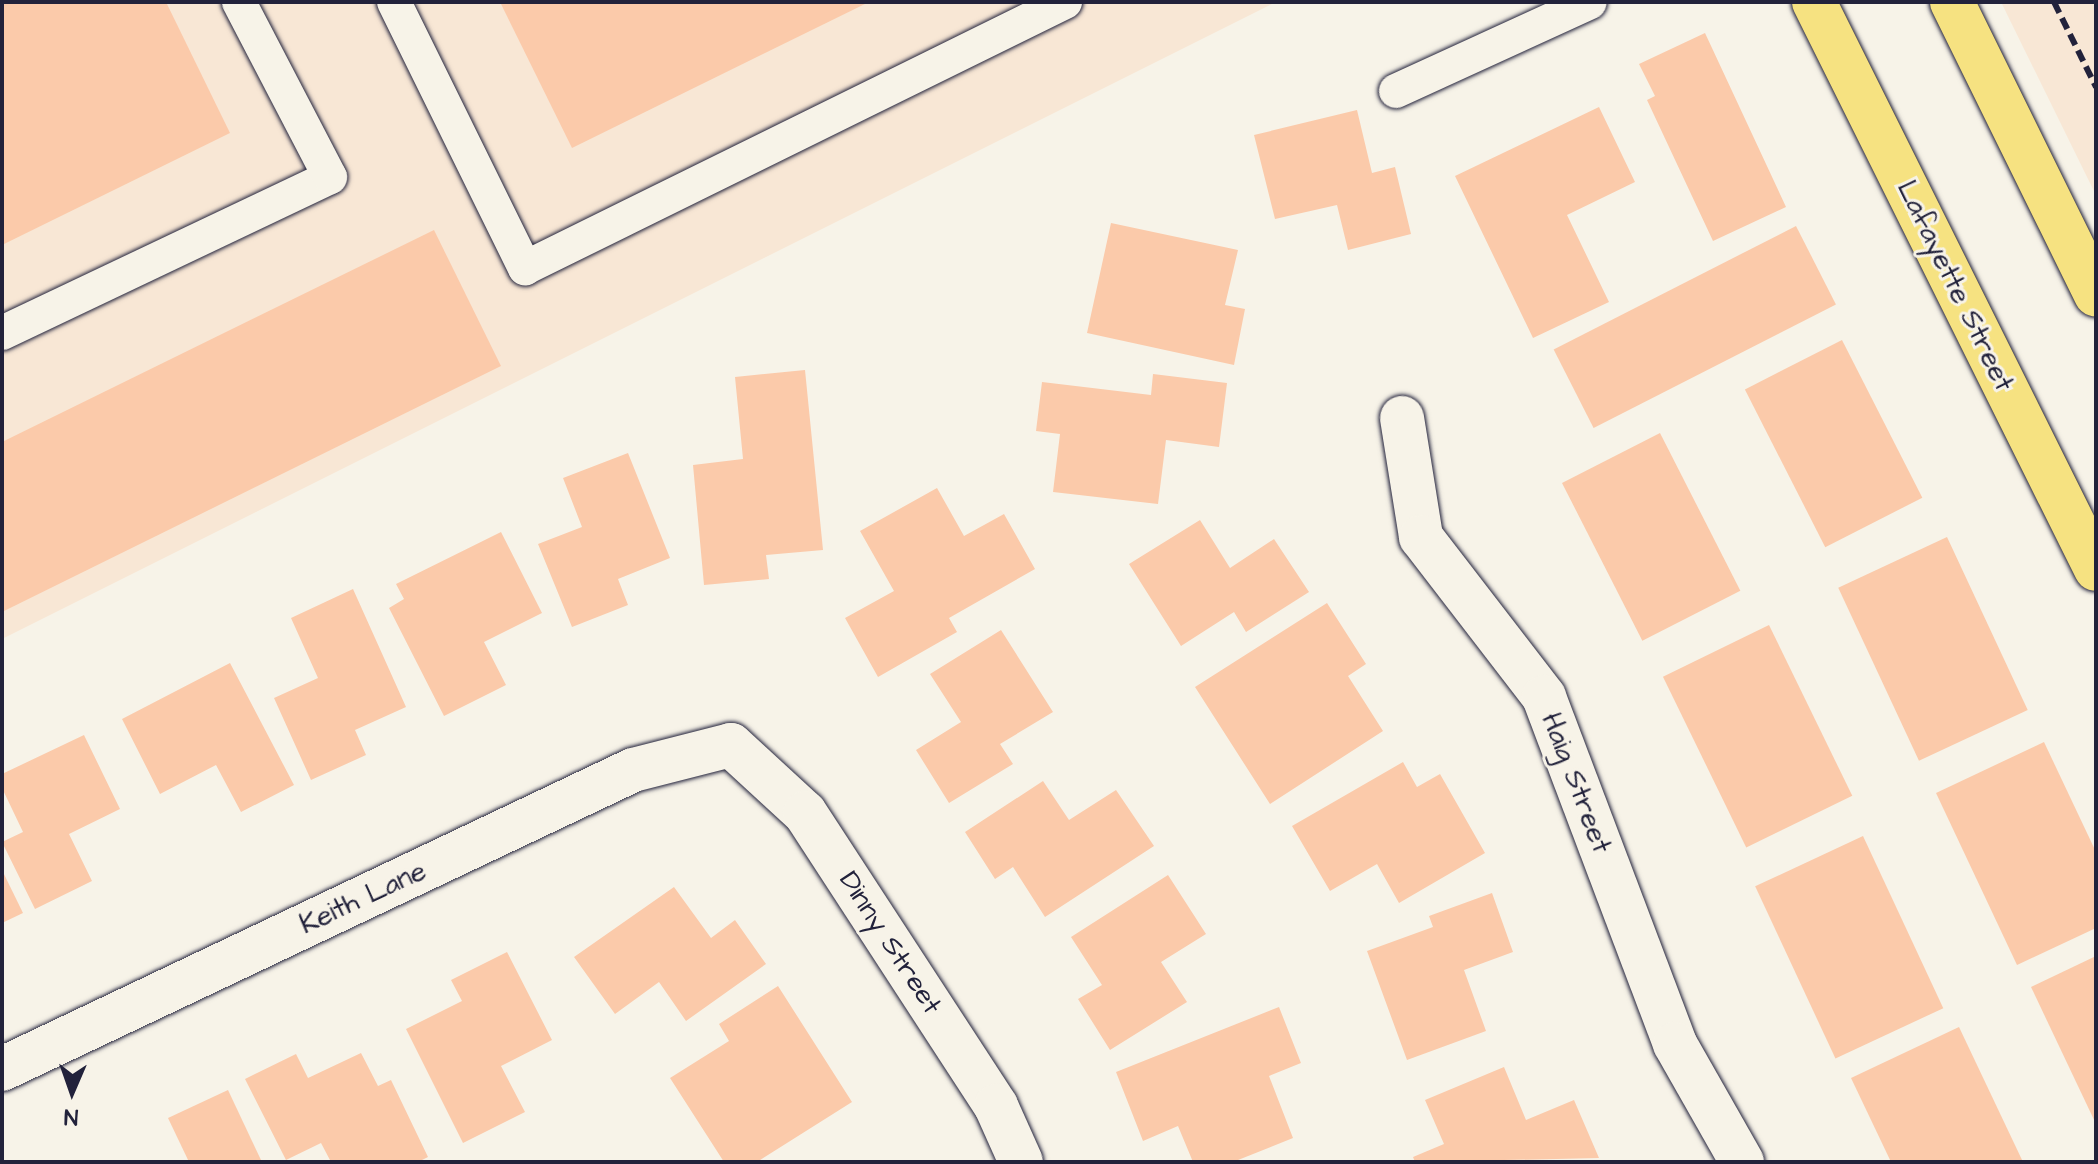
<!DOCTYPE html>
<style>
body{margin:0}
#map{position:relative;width:2098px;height:1164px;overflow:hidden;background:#f7f3e8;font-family:"Architects Daughter",sans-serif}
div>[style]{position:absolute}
.built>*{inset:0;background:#f8e7d5}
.building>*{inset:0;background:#fbcaaa;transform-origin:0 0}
.roads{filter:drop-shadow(0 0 2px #22223b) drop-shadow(0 0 2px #22223b)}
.service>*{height:34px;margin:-17px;padding:0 17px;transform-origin:17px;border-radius:17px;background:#f7f3e8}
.minor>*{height:44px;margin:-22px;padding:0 22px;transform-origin:22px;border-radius:22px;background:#f7f3e8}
.primary>*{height:44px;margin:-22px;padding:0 22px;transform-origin:22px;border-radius:22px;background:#f6e281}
.rail>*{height:6px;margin-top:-3px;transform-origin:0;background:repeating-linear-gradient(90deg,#22223b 0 12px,transparent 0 18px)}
span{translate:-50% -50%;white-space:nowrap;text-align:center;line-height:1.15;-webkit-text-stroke:6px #f7f3e8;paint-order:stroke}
.street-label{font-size:28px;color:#22223b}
.frame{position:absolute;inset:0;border:4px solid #22223b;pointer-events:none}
.north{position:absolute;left:32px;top:1052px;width:80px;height:80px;-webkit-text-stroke:6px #f7f3e8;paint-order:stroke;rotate:182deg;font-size:22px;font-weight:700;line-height:32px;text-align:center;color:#22223b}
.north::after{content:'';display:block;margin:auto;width:28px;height:36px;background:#22223b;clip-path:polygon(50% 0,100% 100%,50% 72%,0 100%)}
</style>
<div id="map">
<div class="built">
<div style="clip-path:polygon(2px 2px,1276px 2px,2px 639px)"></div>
<div style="clip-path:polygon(2001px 2px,2096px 2px,2096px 195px,2088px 179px)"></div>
</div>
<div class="building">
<div style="clip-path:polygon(2px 2px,166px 2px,230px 133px,2px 245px)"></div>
<div style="clip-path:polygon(500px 2px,869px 2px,572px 148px)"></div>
<div style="clip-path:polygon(1705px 33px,1786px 207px,1713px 241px,1647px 100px,1655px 96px,1639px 64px)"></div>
<div style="clip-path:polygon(1599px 107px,1635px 182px,1567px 215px,1609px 302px,1533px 338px,1455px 176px)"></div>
<div style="clip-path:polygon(1357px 110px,1372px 173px,1395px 167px,1411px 234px,1348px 250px,1337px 205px,1275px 219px,1254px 135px)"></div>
<div style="clip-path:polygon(1111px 223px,1238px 250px,1225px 305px,1245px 309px,1234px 365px,1087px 333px)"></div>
<div style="left:1796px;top:226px;width:88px;height:272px;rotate:63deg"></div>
<div style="clip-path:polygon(434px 230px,501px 366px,2px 612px,2px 442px)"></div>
<div style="left:1842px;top:340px;width:177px;height:109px;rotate:63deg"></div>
<div style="clip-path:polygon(805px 370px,823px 550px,766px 555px,769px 579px,704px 585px,693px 465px,743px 459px,735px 377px)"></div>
<div style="clip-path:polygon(1153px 374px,1227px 383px,1219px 447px,1166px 440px,1158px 504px,1053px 492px,1060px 434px,1036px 431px,1042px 382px,1151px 395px)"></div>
<div style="left:1660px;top:433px;width:177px;height:110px;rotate:63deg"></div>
<div style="clip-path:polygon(628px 453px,670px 558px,618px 579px,628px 605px,572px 627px,538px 544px,582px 527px,563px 478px)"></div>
<div style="clip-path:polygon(937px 488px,964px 536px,1004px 514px,1035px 569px,949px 618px,957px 632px,878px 677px,845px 618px,894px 591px,860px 531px)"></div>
<div style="clip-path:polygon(1200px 520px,1230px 568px,1274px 539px,1309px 592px,1246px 632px,1234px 612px,1181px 646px,1129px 564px)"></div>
<div style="clip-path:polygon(501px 532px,542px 613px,484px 642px,506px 685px,444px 716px,389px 608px,404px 599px,396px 584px)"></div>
<div style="left:1947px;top:537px;width:191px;height:120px;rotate:65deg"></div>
<div style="clip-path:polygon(353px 589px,406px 707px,355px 730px,366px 755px,311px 780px,274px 698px,318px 678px,291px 618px)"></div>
<div style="clip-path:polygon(1327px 603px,1366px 664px,1348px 676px,1383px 731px,1270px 804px,1195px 687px)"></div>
<div style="left:1769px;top:625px;width:190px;height:118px;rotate:64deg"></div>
<div style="clip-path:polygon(1001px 630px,1053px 712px,1000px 744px,1013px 764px,949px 803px,916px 750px,961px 722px,930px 674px)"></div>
<div style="clip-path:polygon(230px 663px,294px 785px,241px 812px,216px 765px,160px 794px,122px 719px)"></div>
<div style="clip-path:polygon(84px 735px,120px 809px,69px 834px,92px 881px,35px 909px,2px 842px,23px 832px,2px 788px,2px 774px)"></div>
<div style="clip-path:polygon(2044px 742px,2096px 852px,2096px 928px,2017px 965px,1936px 793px)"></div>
<div style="clip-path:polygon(1403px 762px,1417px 787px,1440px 774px,1485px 853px,1399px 903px,1377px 864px,1330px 891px,1292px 826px)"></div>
<div style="clip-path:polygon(1043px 781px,1069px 820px,1116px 790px,1154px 846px,1045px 917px,1013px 867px,995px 879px,965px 832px)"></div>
<div style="left:1863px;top:836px;width:190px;height:119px;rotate:65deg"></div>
<div style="clip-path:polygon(2px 870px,23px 913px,2px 923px)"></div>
<div style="clip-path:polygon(1168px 875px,1206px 934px,1161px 962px,1187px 1002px,1110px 1050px,1078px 999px,1102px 985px,1071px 937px)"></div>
<div style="clip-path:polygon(674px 887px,711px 938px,735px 920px,766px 964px,686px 1021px,659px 982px,615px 1014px,574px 957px)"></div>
<div style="clip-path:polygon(1492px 893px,1513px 952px,1464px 970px,1486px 1031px,1407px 1060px,1367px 951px,1433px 927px,1429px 916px)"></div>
<div style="clip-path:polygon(507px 952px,552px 1040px,501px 1066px,525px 1112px,463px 1143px,406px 1029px,462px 1001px,451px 980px)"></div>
<div style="clip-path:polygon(2096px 956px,2096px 1124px,2031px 987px)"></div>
<div style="clip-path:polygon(778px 986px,852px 1102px,757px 1162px,724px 1162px,670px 1078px,729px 1041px,719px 1024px)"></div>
<div style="clip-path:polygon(1279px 1007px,1301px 1063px,1269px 1076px,1293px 1138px,1233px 1162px,1193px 1162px,1178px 1126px,1143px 1141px,1116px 1072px)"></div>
<div style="clip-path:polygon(1959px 1027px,2023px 1162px,1891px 1162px,1851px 1078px)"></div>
<div style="clip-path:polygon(361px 1053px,378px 1086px,391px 1080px,428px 1157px,418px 1162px,331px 1162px,321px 1143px,286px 1160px,245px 1079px,296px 1054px,308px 1078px)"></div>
<div style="clip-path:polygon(1504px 1067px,1526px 1120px,1574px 1100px,1599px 1158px,1415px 1162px,1413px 1157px,1444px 1144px,1425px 1100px)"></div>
<div style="clip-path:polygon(228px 1090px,261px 1160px,189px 1162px,168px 1118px)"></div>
</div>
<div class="roads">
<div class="service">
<div style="left:394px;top:2px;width:297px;rotate:63.8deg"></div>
<div style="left:525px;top:268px;width:602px;rotate:-26.22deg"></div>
<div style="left:1396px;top:91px;width:213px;rotate:-24.6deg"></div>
<div style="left:2px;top:333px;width:363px;rotate:-25.4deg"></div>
<div style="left:330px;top:177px;width:197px;rotate:-117.5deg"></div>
</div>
<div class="minor">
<div style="left:1402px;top:418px;width:121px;rotate:80.9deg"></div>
<div style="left:1421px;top:537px;width:202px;rotate:52.4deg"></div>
<div style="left:1544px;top:697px;width:371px;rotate:69.3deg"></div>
<div style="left:1675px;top:1044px;width:136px;rotate:60.4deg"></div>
<div style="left:2px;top:1069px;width:698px;rotate:-25.35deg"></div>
<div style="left:633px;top:770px;width:101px;rotate:-14.3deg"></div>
<div style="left:731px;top:745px;width:100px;rotate:42.6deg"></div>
<div style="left:805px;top:813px;width:350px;rotate:56.9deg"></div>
<div style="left:996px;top:1106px;width:61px;rotate:65.9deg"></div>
</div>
<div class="primary">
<div style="left:1814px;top:2px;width:633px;rotate:63.56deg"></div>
<div style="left:1952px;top:2px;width:326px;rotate:63.8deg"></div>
</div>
</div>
<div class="rail">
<div style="left:2054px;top:2px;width:95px;rotate:63.7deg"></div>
</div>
<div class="street-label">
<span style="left:1955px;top:286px;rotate:64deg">Lafayette Street</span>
<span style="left:1576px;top:783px;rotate:69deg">Haig Street</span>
<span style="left:363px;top:898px;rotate:-25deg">Keith Lane</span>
<span style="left:890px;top:943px;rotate:57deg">Dinny Street</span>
</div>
<div class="frame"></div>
<div class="north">N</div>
</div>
